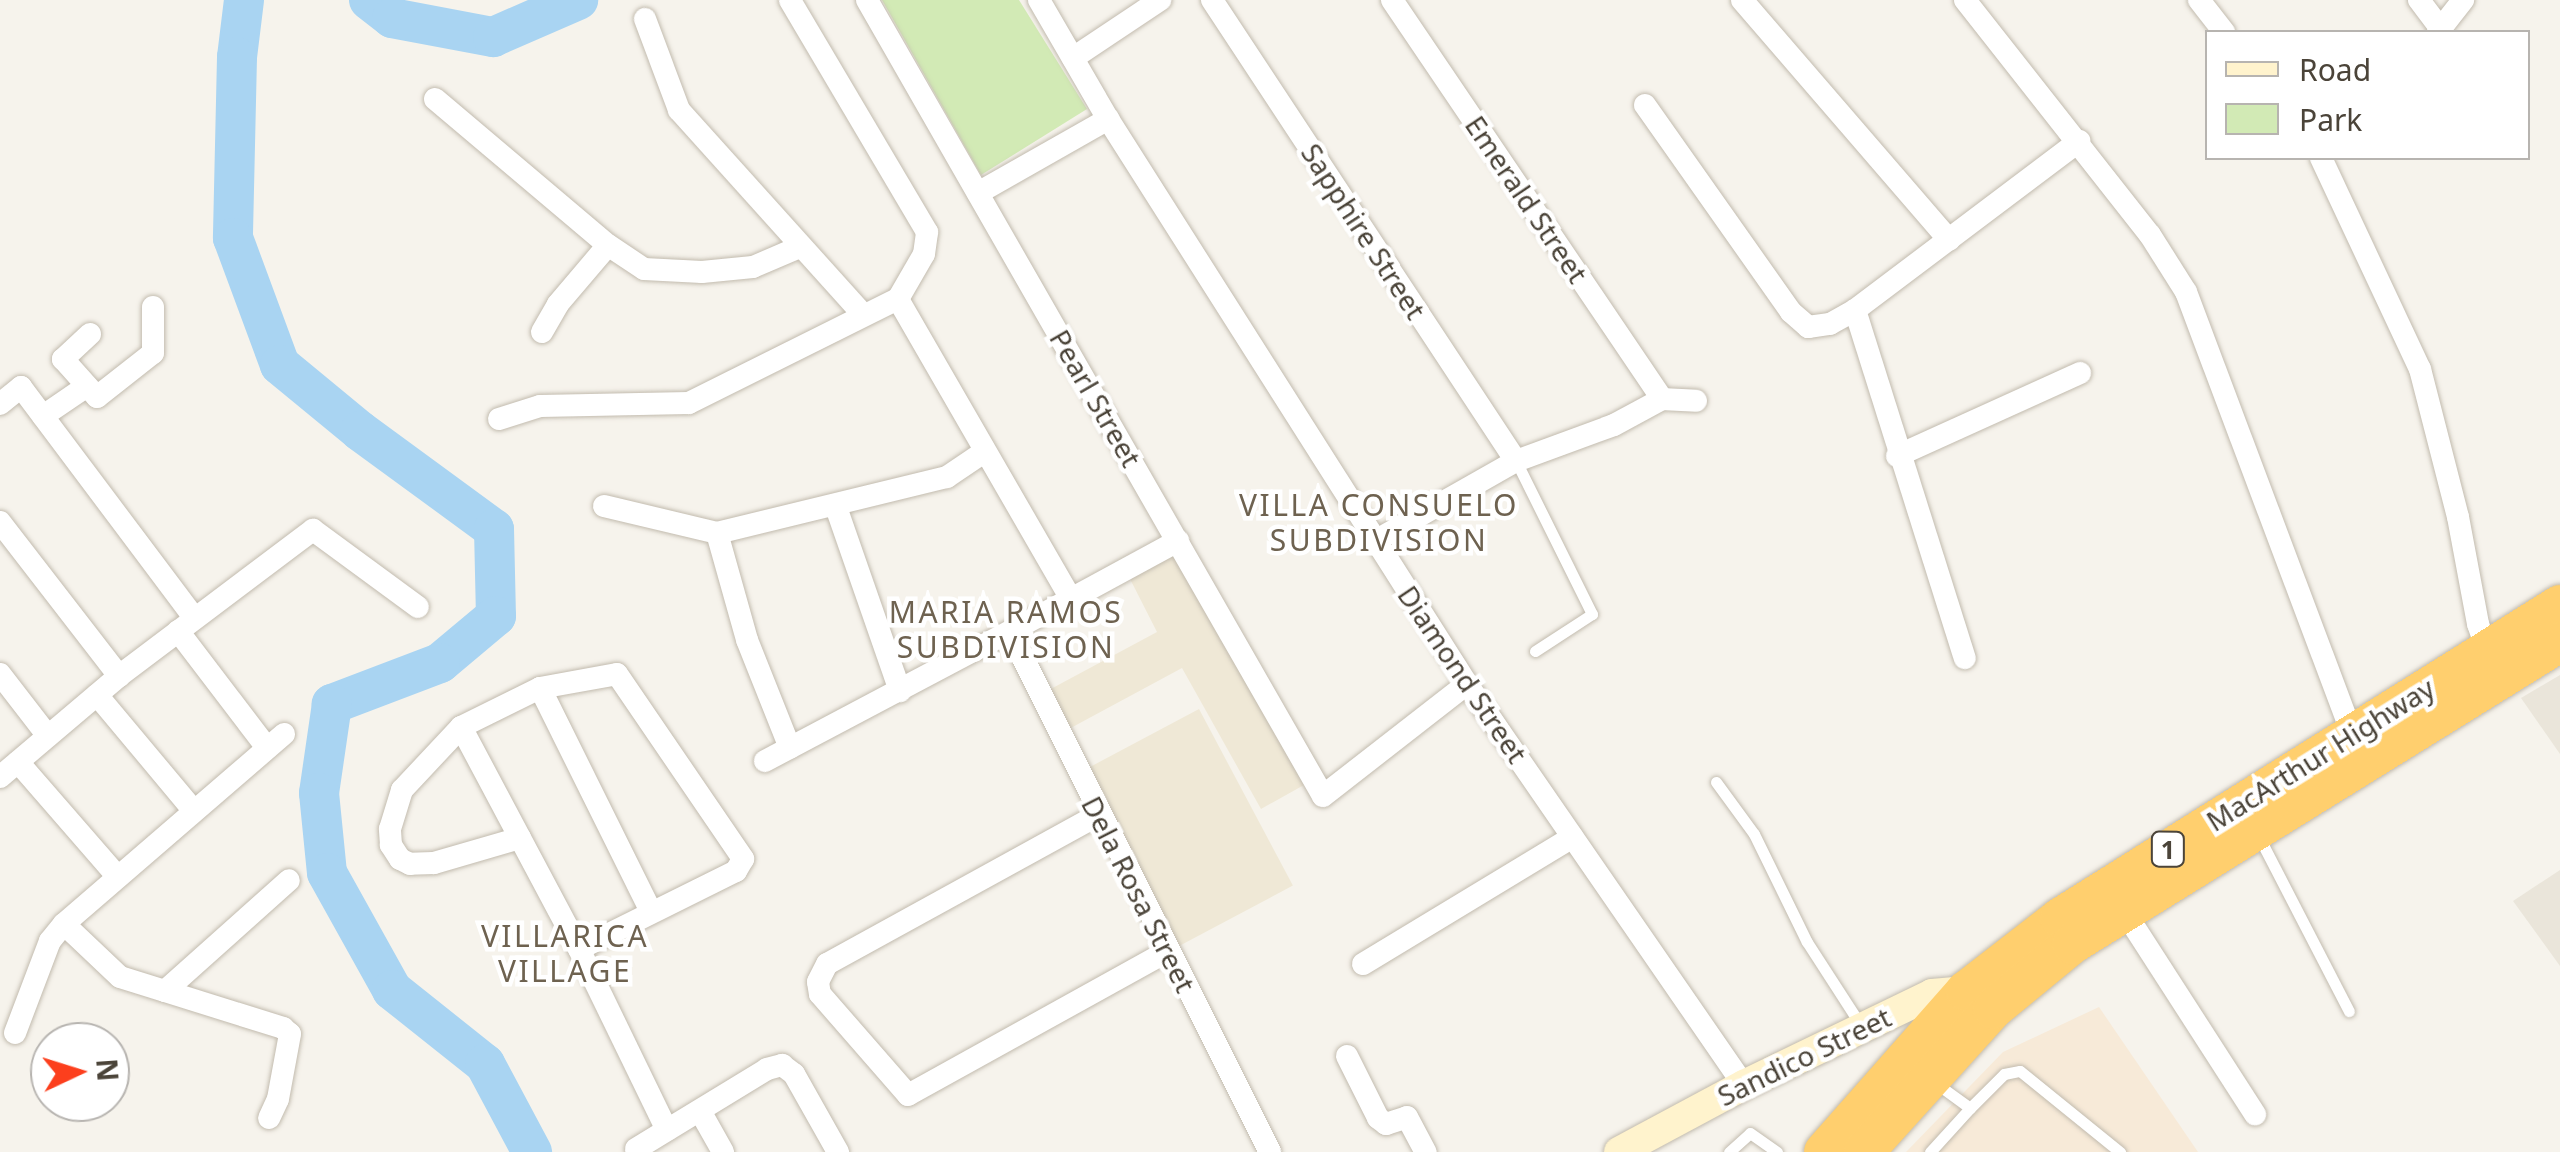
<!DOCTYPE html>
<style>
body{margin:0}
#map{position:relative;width:2560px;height:1152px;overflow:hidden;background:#f6f3ec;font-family:"Noto Sans",sans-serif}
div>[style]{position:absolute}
.residential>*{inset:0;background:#eae5da}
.commercial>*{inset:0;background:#f7ead8}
.education>*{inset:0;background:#efe8d6;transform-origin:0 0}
.green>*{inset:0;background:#d2eab5}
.river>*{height:40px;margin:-20px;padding:0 20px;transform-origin:20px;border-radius:20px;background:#a9d4f2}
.roads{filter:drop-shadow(0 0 2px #c2bbae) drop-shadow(0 0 2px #c2bbae)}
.lane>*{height:11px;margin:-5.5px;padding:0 5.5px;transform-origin:5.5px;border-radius:5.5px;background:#fff}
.street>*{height:22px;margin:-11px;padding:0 11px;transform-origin:11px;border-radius:11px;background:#fff}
.secondary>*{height:30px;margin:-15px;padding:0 15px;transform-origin:15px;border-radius:15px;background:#fff3cd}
.highway>*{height:40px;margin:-20px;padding:0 20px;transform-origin:20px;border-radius:20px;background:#ffcf6e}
span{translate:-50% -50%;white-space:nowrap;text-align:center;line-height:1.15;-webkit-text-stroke:9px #fff;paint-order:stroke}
.shield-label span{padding:2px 8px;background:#fff;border:2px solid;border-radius:8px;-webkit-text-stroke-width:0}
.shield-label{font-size:25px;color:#4b4439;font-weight:700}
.street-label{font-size:28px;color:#4b4439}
.neighbourhood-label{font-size:30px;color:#6e6250;letter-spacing:2.5px}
.legend{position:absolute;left:2205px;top:30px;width:325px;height:130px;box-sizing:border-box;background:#fff;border:2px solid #b7b4b0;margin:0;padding:12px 18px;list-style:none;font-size:30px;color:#4b4439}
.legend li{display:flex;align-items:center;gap:20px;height:50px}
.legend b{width:50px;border:2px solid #b7b4b0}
.north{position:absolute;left:30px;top:1022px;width:100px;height:100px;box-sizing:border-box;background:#fff;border:2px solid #b7b4b0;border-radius:50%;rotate:86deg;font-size:28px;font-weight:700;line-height:40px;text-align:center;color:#4b4439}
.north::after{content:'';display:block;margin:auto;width:35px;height:45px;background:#fc3f1d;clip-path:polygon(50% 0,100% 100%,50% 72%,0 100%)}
</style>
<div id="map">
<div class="residential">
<div style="clip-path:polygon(2560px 675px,2560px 754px,2521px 698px)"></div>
<div style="clip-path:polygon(2560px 870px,2560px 966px,2513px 901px)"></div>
</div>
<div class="commercial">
<div style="clip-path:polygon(2099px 1007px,2198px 1152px,1906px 1152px,2003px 1052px)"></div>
</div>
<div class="education">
<div style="clip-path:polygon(1181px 551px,1304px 785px,1261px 809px,1182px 668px,1067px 730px,1047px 691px,1157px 632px,1128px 575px)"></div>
<div style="left:1199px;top:709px;width:200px;height:131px;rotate:62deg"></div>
</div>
<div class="green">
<div style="clip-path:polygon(882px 0,1019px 0,1087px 109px,981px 175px)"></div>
</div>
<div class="river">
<div style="left:244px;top:0;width:57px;rotate:97deg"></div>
<div style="left:237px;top:57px;width:181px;rotate:91.3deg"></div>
<div style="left:233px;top:238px;width:135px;rotate:69.7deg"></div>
<div style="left:280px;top:365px;width:104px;rotate:39.5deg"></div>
<div style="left:360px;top:431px;width:166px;rotate:36.2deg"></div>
<div style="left:494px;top:529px;width:87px;rotate:88.7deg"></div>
<div style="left:496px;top:616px;width:73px;rotate:140deg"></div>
<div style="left:440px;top:663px;width:116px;rotate:159.2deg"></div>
<div style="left:332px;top:704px;width:90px;rotate:98.3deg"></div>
<div style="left:319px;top:793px;width:80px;rotate:84.3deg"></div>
<div style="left:327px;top:873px;width:134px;rotate:60.9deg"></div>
<div style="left:392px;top:990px;width:119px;rotate:38.5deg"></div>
<div style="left:485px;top:1064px;width:100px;rotate:61.9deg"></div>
<div style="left:369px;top:0;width:29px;rotate:38deg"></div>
<div style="left:392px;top:18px;width:103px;rotate:10.7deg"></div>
<div style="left:493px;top:37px;width:93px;rotate:-23.5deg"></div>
</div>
<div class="roads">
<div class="lane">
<div style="left:1516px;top:461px;width:171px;rotate:63.6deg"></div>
<div style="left:1592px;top:614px;width:68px;rotate:147deg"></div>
<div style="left:1716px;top:782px;width:64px;rotate:53.8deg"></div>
<div style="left:1754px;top:834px;width:120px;rotate:63.9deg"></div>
<div style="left:1807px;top:942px;width:101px;rotate:57.1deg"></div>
<div style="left:2259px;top:837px;width:196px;rotate:62.7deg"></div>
<div style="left:1970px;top:1108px;width:48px;rotate:-45deg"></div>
<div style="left:2004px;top:1074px;width:16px;rotate:-11deg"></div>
<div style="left:2020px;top:1071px;width:129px;rotate:39deg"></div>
<div style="left:1729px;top:1152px;width:28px;rotate:-42deg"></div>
<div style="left:1750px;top:1133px;width:33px;rotate:35deg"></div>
<div style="left:1930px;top:1152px;width:59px;rotate:-47.7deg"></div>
<div style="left:1970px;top:1108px;width:41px;rotate:-144deg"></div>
</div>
<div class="street">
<div style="left:867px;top:0;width:917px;rotate:60.19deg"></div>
<div style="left:1323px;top:796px;width:182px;rotate:-37.9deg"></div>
<div style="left:1039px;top:0;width:138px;rotate:59.9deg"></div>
<div style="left:1108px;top:119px;width:669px;rotate:57.57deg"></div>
<div style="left:1467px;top:684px;width:487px;rotate:55.4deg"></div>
<div style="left:1212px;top:0;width:552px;rotate:56.6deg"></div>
<div style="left:1392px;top:0;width:482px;rotate:55.9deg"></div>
<div style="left:1742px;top:0;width:317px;rotate:49.2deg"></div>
<div style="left:1965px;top:0;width:299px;rotate:51.8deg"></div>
<div style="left:2150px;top:235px;width:67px;rotate:57.7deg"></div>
<div style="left:2186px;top:292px;width:470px;rotate:69.4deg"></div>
<div style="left:2199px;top:0;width:41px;rotate:52deg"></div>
<div style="left:2419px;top:0;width:36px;rotate:53deg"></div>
<div style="left:645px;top:19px;width:97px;rotate:69.5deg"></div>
<div style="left:679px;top:110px;width:273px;rotate:48deg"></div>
<div style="left:2438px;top:32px;width:41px;rotate:-52deg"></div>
<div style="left:1073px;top:58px;width:105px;rotate:-33.7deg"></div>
<div style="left:435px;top:99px;width:226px;rotate:40.2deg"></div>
<div style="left:608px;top:245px;width:43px;rotate:33.7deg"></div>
<div style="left:644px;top:269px;width:58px;rotate:3deg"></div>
<div style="left:702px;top:272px;width:51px;rotate:-5.6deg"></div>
<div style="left:753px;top:267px;width:51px;rotate:-23.1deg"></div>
<div style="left:1645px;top:105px;width:253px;rotate:54.8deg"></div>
<div style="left:1791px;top:312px;width:23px;rotate:41deg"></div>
<div style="left:1808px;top:327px;width:22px;rotate:-8deg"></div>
<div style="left:1830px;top:324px;width:29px;rotate:-29deg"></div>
<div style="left:1855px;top:310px;width:281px;rotate:-37deg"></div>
<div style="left:2321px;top:158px;width:233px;rotate:64.9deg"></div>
<div style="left:2420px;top:369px;width:153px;rotate:75.6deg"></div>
<div style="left:2458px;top:517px;width:109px;rotate:79.4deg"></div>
<div style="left:2478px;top:624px;width:36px;rotate:71deg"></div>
<div style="left:978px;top:193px;width:150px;rotate:-29.6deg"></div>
<div style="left:1855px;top:310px;width:365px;rotate:72.5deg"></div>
<div style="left:542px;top:332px;width:32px;rotate:-60deg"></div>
<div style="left:558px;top:304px;width:77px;rotate:-49.7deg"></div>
<div style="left:90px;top:334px;width:37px;rotate:137deg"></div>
<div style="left:63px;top:359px;width:51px;rotate:48.2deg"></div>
<div style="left:97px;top:397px;width:71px;rotate:-38.2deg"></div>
<div style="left:153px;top:353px;width:46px;rotate:-90deg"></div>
<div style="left:0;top:404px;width:27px;rotate:-39deg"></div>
<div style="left:21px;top:387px;width:288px;rotate:53.1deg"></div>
<div style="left:43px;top:416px;width:53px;rotate:-34.3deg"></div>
<div style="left:499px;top:419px;width:43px;rotate:-17.6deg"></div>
<div style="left:540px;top:406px;width:149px;rotate:-1.2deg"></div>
<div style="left:689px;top:403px;width:233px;rotate:-26.5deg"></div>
<div style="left:1897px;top:456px;width:201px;rotate:-24.4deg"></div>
<div style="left:604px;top:506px;width:116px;rotate:13.4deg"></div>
<div style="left:717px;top:533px;width:237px;rotate:-13.7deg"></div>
<div style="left:947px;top:477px;width:45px;rotate:-34deg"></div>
<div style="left:836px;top:507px;width:195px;rotate:70.8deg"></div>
<div style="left:0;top:522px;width:195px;rotate:52.3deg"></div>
<div style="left:717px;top:533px;width:111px;rotate:74.3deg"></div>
<div style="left:747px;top:640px;width:116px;rotate:68.3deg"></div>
<div style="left:1375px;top:541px;width:162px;rotate:-29.6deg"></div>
<div style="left:1516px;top:461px;width:104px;rotate:-20.2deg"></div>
<div style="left:1614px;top:425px;width:55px;rotate:-28.4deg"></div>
<div style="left:1662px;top:399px;width:34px;rotate:3deg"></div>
<div style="left:1071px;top:599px;width:122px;rotate:-28.5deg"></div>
<div style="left:178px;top:631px;width:147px;rotate:52.7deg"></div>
<div style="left:1011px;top:634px;width:579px;rotate:63.43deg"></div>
<div style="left:0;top:674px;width:78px;rotate:52.3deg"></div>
<div style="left:540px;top:688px;width:248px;rotate:63.6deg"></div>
<div style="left:97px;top:695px;width:151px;rotate:50.1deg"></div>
<div style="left:461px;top:727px;width:251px;rotate:62deg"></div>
<div style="left:579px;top:949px;width:201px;rotate:64.1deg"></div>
<div style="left:284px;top:734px;width:291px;rotate:139.2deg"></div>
<div style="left:64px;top:924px;width:77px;rotate:43.4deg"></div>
<div style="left:120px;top:977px;width:47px;rotate:17.3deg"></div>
<div style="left:165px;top:991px;width:166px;rotate:-41.8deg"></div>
<div style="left:765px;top:761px;width:346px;rotate:-27.9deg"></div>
<div style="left:1071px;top:599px;width:346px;rotate:-120deg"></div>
<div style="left:898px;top:299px;width:52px;rotate:-60deg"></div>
<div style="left:924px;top:254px;width:22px;rotate:-82deg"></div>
<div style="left:927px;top:232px;width:269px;rotate:-120.6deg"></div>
<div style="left:18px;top:762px;width:152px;rotate:49deg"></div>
<div style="left:0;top:777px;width:156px;rotate:-40.3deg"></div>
<div style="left:119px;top:676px;width:243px;rotate:-37deg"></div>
<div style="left:313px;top:530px;width:130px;rotate:36.3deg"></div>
<div style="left:1098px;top:815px;width:309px;rotate:151.2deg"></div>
<div style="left:827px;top:964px;width:20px;rotate:117deg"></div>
<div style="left:818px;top:982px;width:12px;rotate:81deg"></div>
<div style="left:820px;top:994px;width:134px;rotate:48.9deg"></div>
<div style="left:908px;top:1095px;width:297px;rotate:-29deg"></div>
<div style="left:520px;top:838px;width:90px;rotate:163.8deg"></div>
<div style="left:434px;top:863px;width:24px;rotate:178deg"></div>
<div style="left:410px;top:864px;width:11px;rotate:-153deg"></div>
<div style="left:400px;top:859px;width:17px;rotate:-123deg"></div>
<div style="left:391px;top:845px;width:16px;rotate:-94deg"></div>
<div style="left:390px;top:829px;width:41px;rotate:-72.9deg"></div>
<div style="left:402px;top:790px;width:86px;rotate:-46.9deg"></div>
<div style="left:461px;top:727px;width:88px;rotate:-26.3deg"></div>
<div style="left:540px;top:688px;width:78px;rotate:-10.3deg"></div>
<div style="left:617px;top:674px;width:224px;rotate:55.7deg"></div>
<div style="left:743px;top:859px;width:14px;rotate:120deg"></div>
<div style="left:736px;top:871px;width:175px;rotate:153.6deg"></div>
<div style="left:2124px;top:911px;width:242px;rotate:57.2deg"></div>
<div style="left:1363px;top:964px;width:245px;rotate:-31.2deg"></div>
<div style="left:165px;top:991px;width:124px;rotate:17.4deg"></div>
<div style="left:283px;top:1028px;width:9px;rotate:41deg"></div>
<div style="left:290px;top:1034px;width:66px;rotate:100.5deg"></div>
<div style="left:278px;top:1099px;width:21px;rotate:115deg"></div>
<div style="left:15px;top:1033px;width:98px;rotate:-69.2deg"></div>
<div style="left:50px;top:941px;width:22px;rotate:-51deg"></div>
<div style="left:1347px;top:1056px;width:69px;rotate:63.4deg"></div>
<div style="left:1378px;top:1118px;width:10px;rotate:37deg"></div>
<div style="left:1386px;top:1124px;width:22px;rotate:-18deg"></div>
<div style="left:1407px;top:1117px;width:40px;rotate:62deg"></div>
<div style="left:700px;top:1111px;width:47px;rotate:60.7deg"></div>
<div style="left:636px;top:1149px;width:153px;rotate:-31.4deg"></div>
<div style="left:767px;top:1069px;width:16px;rotate:-15deg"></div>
<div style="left:782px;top:1065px;width:15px;rotate:37deg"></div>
<div style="left:794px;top:1074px;width:90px;rotate:60.6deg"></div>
</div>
<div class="secondary">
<div style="left:1619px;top:1152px;width:142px;rotate:-28.2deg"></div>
<div style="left:1744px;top:1085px;width:209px;rotate:-25.8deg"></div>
<div style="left:1932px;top:994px;width:34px;rotate:-5deg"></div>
<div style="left:1966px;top:991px;width:12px;rotate:31deg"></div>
</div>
<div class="highway">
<div style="left:1824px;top:1152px;width:215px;rotate:-48.6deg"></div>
<div style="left:1966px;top:991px;width:119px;rotate:-37.8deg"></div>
<div style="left:2060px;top:918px;width:590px;rotate:-32.05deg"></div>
<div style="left:1864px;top:1152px;width:193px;rotate:-47.9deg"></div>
<div style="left:1993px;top:1009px;width:102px;rotate:-39.4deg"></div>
<div style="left:2072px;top:944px;width:574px;rotate:-31.75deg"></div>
</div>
</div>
<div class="shield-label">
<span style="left:2168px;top:849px">1</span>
</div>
<div class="street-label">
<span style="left:1527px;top:199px;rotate:56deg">Emerald Street</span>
<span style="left:1364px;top:231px;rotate:57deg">Sapphire Street</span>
<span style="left:1096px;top:398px;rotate:60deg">Pearl Street</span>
<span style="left:1463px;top:674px;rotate:56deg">Diamond Street</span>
<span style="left:2320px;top:754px;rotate:-32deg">MacArthur Highway</span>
<span style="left:1139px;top:894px;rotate:63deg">Dela Rosa Street</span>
<span style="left:1804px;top:1056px;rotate:-26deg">Sandico Street</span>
</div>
<div class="neighbourhood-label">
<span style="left:1379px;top:522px">VILLA CONSUELO<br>SUBDIVISION</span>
<span style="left:1006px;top:629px">MARIA RAMOS<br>SUBDIVISION</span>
<span style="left:565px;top:953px">VILLARICA<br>VILLAGE</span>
</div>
<ul class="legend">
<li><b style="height:12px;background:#fff3cd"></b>Road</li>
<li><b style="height:28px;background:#d2eab5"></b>Park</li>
</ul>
<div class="north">N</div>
</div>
